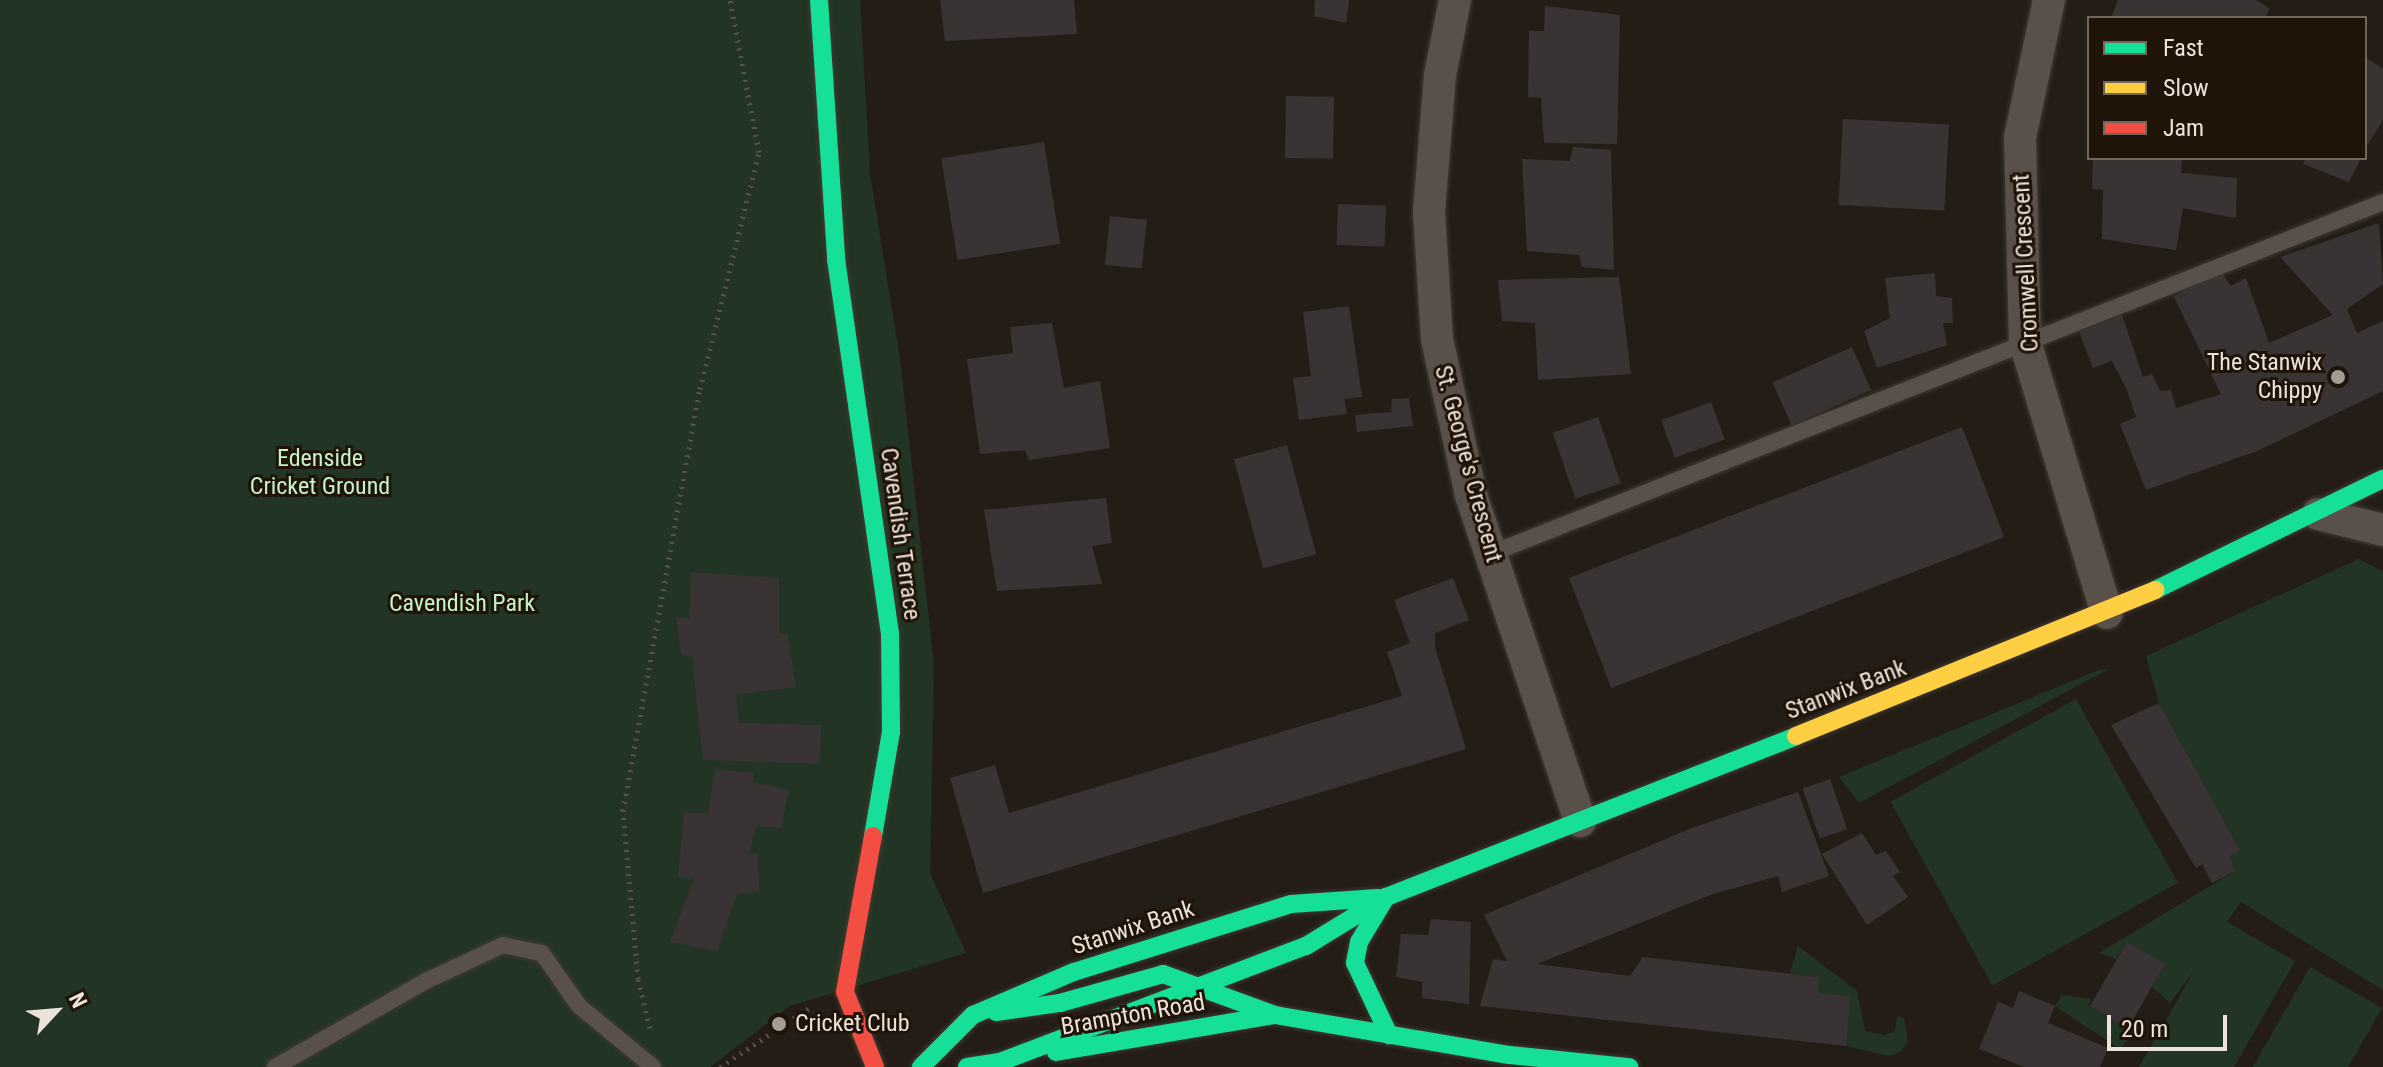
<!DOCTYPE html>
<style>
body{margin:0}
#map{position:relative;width:2383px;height:1067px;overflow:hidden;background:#241d16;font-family:"Roboto Condensed",sans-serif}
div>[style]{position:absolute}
.green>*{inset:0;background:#223524;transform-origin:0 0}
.building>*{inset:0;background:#393433;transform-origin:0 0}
.path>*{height:5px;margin-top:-2.5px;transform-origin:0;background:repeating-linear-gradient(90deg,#57504b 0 2px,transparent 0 8px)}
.roads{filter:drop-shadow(0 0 2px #3f3932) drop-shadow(0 0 2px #3f3932)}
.lane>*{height:16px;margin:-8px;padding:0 8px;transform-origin:8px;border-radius:8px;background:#5a504a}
.street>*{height:32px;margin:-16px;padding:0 16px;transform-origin:16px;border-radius:16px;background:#5a504a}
.fast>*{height:18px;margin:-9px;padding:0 9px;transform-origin:9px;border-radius:9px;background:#16e098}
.slow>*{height:18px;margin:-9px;padding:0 9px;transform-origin:9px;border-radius:9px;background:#ffcf43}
.jam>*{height:18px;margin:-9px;padding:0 9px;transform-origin:9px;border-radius:9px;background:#f24e42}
.dots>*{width:22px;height:22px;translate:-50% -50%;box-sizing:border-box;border:4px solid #201308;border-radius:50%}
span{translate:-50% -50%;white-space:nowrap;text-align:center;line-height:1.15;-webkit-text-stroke:6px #201308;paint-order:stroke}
.street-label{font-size:24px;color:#ebe2da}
.poi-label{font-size:24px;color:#ebe2da}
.right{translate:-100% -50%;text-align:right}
.left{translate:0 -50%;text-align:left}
.park-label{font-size:24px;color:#c3f3ca}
.legend{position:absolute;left:2087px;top:16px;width:280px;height:144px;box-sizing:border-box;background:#201308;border:2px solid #71665c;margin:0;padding:10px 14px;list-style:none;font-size:24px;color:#ebe2da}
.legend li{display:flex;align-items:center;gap:16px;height:40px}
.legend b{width:40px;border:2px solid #71665c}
.north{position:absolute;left:16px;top:971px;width:80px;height:80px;-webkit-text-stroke:6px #201308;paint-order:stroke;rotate:64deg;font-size:22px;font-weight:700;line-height:32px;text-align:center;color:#ebe2da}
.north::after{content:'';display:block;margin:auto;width:28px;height:36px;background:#ebe2da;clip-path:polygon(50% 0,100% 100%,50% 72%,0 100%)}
.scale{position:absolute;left:2107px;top:1015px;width:120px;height:36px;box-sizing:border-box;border:4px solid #ebe2da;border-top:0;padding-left:10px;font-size:24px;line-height:28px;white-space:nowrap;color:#ebe2da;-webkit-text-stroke:6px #201308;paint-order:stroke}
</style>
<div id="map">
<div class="green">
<div style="clip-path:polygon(0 0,860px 0,870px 174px,900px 359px,934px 664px,930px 873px,966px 953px,790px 1006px,710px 1067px,0 1067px)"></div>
<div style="clip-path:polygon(2359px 559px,2383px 571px,2383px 990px,2241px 902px,2227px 922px,2295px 961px,2234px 1067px,2139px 1067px,2194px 971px,2170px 1003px,2152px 987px,2165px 964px,2127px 943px,2116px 959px,2099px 953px,2235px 871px,2230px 856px,2240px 850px,2159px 703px,2146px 656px)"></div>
<div style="clip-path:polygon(2109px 669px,1859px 803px,1839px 777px,2099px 670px)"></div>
<div style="left:2076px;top:699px;width:210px;height:212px;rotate:61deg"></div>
<div style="clip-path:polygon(1798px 946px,1857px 991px,1865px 1031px,1884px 1035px,1895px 1031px,1897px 1016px,1904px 1018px,1908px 1042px,1900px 1052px,1889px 1056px,1846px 1046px,1818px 993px,1819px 977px,1790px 973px)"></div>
<div style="clip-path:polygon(2310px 967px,2382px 1008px,2348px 1067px,2253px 1067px)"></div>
<div style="clip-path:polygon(2062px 995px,2092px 999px,2088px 1005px,2134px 1032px,2120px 1049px,2055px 1006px)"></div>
</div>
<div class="building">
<div style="clip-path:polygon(940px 0,1074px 0,1077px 34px,945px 41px)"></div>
<div style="clip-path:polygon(1315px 0,1349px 0,1346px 23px,1314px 16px)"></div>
<div style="clip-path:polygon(2118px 0,2256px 0,2269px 8px,2266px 18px,2111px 18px)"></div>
<div style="clip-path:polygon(1545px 6px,1620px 15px,1617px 144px,1544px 143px,1541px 98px,1528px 97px,1529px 31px,1544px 31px)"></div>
<div style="clip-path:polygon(2365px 57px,2383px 69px,2383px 120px,2365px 149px)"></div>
<div style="left:1286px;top:96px;width:48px;height:62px;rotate:1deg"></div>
<div style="left:1843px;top:119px;width:106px;height:86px;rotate:3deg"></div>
<div style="left:1044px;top:142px;width:103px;height:104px;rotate:81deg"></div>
<div style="clip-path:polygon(1573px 147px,1611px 150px,1614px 270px,1582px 267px,1579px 255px,1527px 251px,1522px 159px,1570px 161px)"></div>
<div style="clip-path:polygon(2093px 158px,2182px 158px,2181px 173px,2237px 178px,2236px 218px,2183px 208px,2176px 250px,2102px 239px,2103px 190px,2092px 189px)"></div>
<div style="clip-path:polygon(2305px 158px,2361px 158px,2349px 182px,2303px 164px)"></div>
<div style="left:1338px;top:204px;width:48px;height:41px;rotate:2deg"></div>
<div style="left:1110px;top:216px;width:37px;height:49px;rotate:6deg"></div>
<div style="clip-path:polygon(2379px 223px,2383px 284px,2347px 309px,2357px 333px,2383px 321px,2383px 391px,2257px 451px,2146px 490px,2120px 424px,2136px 417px,2126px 388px,2112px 361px,2093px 368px,2079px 332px,2122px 315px,2143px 377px,2152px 374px,2160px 391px,2171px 390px,2176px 408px,2221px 394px,2174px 297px,2219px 269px,2231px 286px,2246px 278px,2269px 343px,2333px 315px,2280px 257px)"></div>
<div style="clip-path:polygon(1935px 273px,1936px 296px,1952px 298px,1953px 323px,1943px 323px,1947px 345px,1877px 368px,1864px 331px,1890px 318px,1885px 278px)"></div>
<div style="clip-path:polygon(1619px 277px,1631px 374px,1538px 380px,1535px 323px,1502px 321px,1498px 280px)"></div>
<div style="clip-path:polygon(1349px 306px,1362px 397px,1344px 399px,1347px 414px,1299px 420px,1293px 378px,1311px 376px,1303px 312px)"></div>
<div style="clip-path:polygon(1052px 323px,1064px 388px,1100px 381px,1110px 448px,1029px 460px,1025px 450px,980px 454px,967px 359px,1013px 353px,1010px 327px)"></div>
<div style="left:1852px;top:347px;width:47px;height:87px;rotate:66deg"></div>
<div style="clip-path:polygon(1409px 398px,1413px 426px,1357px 432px,1355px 415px,1391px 412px,1392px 399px)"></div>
<div style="left:1711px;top:402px;width:40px;height:53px;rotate:70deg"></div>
<div style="left:1598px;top:417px;width:70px;height:48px;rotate:71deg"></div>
<div style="left:1962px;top:427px;width:118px;height:421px;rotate:69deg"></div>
<div style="left:1287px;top:445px;width:113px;height:55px;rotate:75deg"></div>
<div style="clip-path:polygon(1106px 498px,1112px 543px,1092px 546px,1102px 584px,997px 591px,984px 510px)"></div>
<div style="clip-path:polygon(691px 572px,779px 578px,779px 633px,787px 634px,796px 687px,736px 695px,739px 723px,821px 725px,820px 764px,703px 760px,692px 657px,681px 654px,676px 617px,689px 619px)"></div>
<div style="clip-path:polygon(1453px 578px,1469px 620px,1435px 633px,1435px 647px,1466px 749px,983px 893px,950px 778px,995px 765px,1009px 813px,1402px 696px,1387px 652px,1410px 643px,1394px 600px)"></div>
<div style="clip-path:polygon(2159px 703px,2240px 850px,2230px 856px,2235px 871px,2212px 883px,2202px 864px,2196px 868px,2111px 725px)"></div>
<div style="clip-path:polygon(715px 769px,753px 773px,753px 782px,789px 790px,781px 828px,756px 826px,749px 854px,758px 854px,759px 891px,737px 894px,717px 951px,670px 942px,694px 878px,678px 878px,684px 812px,708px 814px)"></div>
<div style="left:1830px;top:779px;width:53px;height:29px;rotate:71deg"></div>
<div style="clip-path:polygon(1798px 792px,1829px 876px,1782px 892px,1778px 876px,1713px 894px,1537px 964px,1630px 976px,1643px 957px,1819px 977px,1818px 993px,1850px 996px,1846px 1046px,1480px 1006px,1493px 959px,1507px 961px,1484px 915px,1692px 828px)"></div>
<div style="clip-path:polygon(1862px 833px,1876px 855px,1886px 851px,1900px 872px,1893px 876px,1908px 897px,1867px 925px,1822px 854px)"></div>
<div style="clip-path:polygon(1431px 919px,1471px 922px,1469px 1004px,1422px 998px,1422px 982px,1396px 977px,1401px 934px,1428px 935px)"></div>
<div style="left:2127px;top:942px;width:44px;height:74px;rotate:30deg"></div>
<div style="clip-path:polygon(2019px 991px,2055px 1006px,2048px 1023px,2108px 1048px,2100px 1067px,2024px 1067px,1979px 1049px,1998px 1002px,2013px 1008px)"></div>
</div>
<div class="path">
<div style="left:650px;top:1028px;width:50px;rotate:-103.8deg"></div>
<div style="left:638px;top:979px;width:169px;rotate:-95.1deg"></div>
<div style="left:623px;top:811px;width:429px;rotate:-79.7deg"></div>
<div style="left:700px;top:389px;width:244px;rotate:-76deg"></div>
<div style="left:759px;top:152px;width:155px;rotate:-100.8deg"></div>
<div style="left:720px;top:1067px;width:107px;rotate:-33.5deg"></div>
</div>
<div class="roads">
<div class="lane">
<div style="left:1490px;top:554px;width:960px;rotate:-21.51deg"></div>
<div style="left:275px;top:1067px;width:174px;rotate:-29.7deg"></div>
<div style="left:426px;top:981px;width:85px;rotate:-25.1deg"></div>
<div style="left:503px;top:945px;width:40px;rotate:12deg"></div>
<div style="left:542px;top:953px;width:65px;rotate:55.1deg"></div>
<div style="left:579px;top:1006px;width:96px;rotate:39.5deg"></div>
</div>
<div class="street">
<div style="left:1455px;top:0;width:76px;rotate:101.3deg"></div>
<div style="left:1440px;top:75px;width:137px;rotate:94.6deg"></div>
<div style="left:1429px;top:212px;width:127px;rotate:86.4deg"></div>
<div style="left:1437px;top:339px;width:160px;rotate:77.7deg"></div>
<div style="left:1471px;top:495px;width:344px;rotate:71.5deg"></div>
<div style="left:2049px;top:0;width:141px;rotate:101.9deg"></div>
<div style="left:2020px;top:138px;width:204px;rotate:88.6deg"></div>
<div style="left:2025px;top:342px;width:283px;rotate:73.2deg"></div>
<div style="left:2318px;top:514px;width:67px;rotate:13.8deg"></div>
</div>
<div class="fast">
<div style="left:819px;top:0;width:260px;rotate:86.2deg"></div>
<div style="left:836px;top:259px;width:378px;rotate:81.8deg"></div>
<div style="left:890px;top:633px;width:99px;rotate:89.4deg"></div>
<div style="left:891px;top:732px;width:106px;rotate:99.8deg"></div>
<div style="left:2155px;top:590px;width:254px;rotate:-26deg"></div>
<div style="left:1386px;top:897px;width:52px;rotate:121deg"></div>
<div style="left:1359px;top:942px;width:21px;rotate:101deg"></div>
<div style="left:1355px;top:963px;width:80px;rotate:64.7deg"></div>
<div style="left:996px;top:1012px;width:65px;rotate:-8deg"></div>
<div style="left:1060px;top:1003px;width:107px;rotate:-15.7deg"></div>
<div style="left:1163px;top:974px;width:119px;rotate:20.1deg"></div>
<div style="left:1275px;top:1015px;width:238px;rotate:9.7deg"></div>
<div style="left:1510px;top:1055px;width:120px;rotate:5.8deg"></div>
<div style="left:1056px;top:1052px;width:222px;rotate:-9.6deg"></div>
<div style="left:921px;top:1067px;width:74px;rotate:-45deg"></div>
<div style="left:973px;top:1015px;width:110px;rotate:-23.1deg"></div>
<div style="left:1074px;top:972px;width:227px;rotate:-17.4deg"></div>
<div style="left:1291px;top:904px;width:87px;rotate:-3.9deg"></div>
<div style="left:967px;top:1067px;width:33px;rotate:-9deg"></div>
<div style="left:1000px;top:1062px;width:327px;rotate:-20.8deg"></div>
<div style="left:1306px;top:946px;width:94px;rotate:-31.5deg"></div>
<div style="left:1386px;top:897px;width:440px;rotate:-21.4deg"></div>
</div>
<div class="slow">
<div style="left:1796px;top:736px;width:388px;rotate:-22.1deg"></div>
</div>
<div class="jam">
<div style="left:873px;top:836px;width:158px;rotate:100.2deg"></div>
<div style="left:845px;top:992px;width:81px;rotate:68.2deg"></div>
</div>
</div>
<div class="dots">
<div style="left:2338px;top:377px;background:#a59d95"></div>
<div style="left:779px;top:1024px;background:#a59d95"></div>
</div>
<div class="street-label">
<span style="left:2026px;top:263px;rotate:-93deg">Cromwell Crescent</span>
<span style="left:1468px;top:464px;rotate:75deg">St. George's Crescent</span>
<span style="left:900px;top:534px;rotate:82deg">Cavendish Terrace</span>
<span style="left:1846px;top:690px;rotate:-21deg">Stanwix Bank</span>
<span style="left:1133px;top:928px;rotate:-18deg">Stanwix Bank</span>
<span style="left:1133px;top:1015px;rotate:-10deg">Brampton Road</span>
</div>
<div class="poi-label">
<span class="right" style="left:2322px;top:377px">The Stanwix<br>Chippy</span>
<span class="left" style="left:795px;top:1024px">Cricket Club</span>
</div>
<div class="park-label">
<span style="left:320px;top:473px">Edenside<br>Cricket Ground</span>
<span style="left:462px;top:604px">Cavendish Park</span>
</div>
<ul class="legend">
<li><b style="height:10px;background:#16e098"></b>Fast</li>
<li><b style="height:10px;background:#ffcf43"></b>Slow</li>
<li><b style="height:10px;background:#f24e42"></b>Jam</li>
</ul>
<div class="north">N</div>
<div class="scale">20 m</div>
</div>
